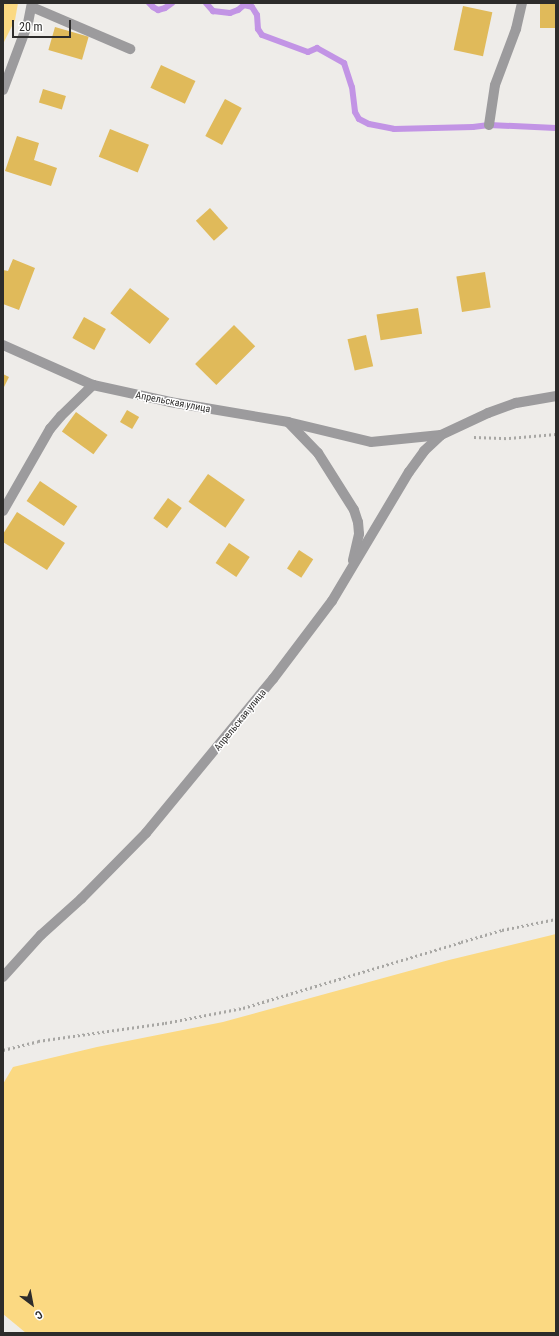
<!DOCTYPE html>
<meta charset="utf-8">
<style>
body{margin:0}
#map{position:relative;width:559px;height:1336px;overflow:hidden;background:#eeece9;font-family:"Roboto Condensed",sans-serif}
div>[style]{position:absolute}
.green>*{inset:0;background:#fbd982}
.stream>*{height:6px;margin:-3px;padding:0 3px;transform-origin:3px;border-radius:3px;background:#c294e5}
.building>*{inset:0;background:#e0ba5a;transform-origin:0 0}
.path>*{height:2.5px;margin-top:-1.25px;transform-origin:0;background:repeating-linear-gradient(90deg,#a8a7a4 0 2px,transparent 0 5px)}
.minor>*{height:10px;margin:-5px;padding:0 5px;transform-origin:5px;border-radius:5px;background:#9c9b9d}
span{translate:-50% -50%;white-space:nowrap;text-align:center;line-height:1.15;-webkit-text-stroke:3px #fff;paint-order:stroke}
.street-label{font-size:10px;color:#2d2c2b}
.frame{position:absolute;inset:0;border:4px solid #2d2c2b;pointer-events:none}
.north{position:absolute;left:12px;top:1284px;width:40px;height:40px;-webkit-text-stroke:3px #fff;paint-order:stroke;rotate:148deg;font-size:11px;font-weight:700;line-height:16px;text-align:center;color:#2d2c2b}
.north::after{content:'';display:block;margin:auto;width:14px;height:18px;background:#2d2c2b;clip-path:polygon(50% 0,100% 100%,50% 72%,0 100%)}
.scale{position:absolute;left:12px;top:20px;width:59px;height:18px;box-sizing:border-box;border:2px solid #2d2c2b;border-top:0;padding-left:5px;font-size:12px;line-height:14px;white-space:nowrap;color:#2d2c2b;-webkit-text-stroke:3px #fff;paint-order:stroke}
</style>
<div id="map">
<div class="green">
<div style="clip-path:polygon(3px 3px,18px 3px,15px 20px,3px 44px)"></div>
<div style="clip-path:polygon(556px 934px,556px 1333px,26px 1333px,3px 1314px,3px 1084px,13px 1067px,97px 1047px,223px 1022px,449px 960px)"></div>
</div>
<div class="stream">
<div style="left:149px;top:3px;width:6px;rotate:45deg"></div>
<div style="left:153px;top:7px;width:6px;rotate:31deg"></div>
<div style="left:158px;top:10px;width:7px;rotate:-16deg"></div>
<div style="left:165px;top:8px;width:9px;rotate:-36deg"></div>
<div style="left:206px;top:3px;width:11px;rotate:49deg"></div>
<div style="left:213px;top:11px;width:17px;rotate:7deg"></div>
<div style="left:230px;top:13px;width:9px;rotate:-21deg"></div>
<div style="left:238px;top:10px;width:8px;rotate:-40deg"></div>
<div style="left:244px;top:5px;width:8px;rotate:14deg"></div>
<div style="left:252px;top:7px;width:9px;rotate:58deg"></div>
<div style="left:257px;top:15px;width:14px;rotate:86deg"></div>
<div style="left:258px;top:29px;width:7px;rotate:56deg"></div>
<div style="left:262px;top:35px;width:49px;rotate:20.3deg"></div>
<div style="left:308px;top:52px;width:10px;rotate:-24deg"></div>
<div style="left:317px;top:48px;width:31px;rotate:29deg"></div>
<div style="left:344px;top:63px;width:25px;rotate:72deg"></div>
<div style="left:352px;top:87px;width:25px;rotate:83deg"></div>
<div style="left:355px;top:112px;width:8px;rotate:60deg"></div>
<div style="left:359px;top:119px;width:11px;rotate:27deg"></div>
<div style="left:369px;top:124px;width:25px;rotate:11deg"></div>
<div style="left:394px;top:129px;width:79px;rotate:-1.5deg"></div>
<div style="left:473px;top:127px;width:16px;rotate:-7deg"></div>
<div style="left:489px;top:125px;width:67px;rotate:2.6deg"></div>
</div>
<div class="building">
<div style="left:540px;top:3px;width:16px;height:25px"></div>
<div style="left:463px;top:6px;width:30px;height:45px;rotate:12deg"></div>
<div style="left:55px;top:27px;width:35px;height:24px;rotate:16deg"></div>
<div style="left:161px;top:65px;width:38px;height:25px;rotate:25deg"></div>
<div style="left:43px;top:89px;width:24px;height:14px;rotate:17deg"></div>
<div style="left:225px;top:99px;width:19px;height:42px;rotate:28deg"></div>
<div style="left:110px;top:129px;width:42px;height:30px;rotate:22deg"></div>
<div style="clip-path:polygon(17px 136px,39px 143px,34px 160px,57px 168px,51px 186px,5px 171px)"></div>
<div style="left:210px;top:208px;width:27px;height:19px;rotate:48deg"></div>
<div style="clip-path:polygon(13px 259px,35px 268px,19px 310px,3px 304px,3px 270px,8px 271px)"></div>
<div style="left:485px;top:272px;width:36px;height:29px;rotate:81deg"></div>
<div style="left:130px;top:288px;width:50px;height:32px;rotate:38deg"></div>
<div style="left:418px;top:308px;width:26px;height:42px;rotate:81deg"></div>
<div style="left:84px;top:317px;width:25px;height:24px;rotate:29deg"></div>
<div style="left:234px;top:325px;width:30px;height:55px;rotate:45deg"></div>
<div style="left:366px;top:335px;width:32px;height:19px;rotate:77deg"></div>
<div style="clip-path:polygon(3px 374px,9px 377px,3px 389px)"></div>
<div style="left:127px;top:410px;width:14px;height:14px;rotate:30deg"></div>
<div style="left:76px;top:412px;width:39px;height:24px;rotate:36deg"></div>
<div style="left:208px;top:474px;width:45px;height:34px;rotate:35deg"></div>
<div style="left:40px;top:481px;width:45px;height:24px;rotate:34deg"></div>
<div style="left:168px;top:498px;width:17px;height:25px;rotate:36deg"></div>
<div style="clip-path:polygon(17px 512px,65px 543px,47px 570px,3px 542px,3px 534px)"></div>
<div style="left:229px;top:543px;width:25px;height:24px;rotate:34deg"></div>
<div style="left:299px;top:550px;width:17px;height:22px;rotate:33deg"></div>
</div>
<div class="path">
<div style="left:474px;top:437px;width:35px;rotate:2deg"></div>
<div style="left:509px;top:438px;width:47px;rotate:-4.9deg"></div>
<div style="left:3px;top:1050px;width:36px;rotate:-14deg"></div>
<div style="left:38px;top:1041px;width:128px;rotate:-8.1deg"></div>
<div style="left:165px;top:1023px;width:79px;rotate:-10.9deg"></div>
<div style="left:243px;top:1008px;width:228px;rotate:-16.8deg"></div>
<div style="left:461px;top:942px;width:43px;rotate:-16.3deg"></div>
<div style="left:502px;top:930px;width:55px;rotate:-11.5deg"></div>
</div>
<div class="minor">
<div style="left:32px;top:7px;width:107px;rotate:23.2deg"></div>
<div style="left:3px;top:90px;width:72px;rotate:-69.5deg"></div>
<div style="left:28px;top:23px;width:20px;rotate:-79deg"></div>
<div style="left:489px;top:125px;width:40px;rotate:-81.5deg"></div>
<div style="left:495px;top:85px;width:60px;rotate:-69.4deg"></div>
<div style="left:516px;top:29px;width:27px;rotate:-77deg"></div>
<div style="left:3px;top:345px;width:98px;rotate:24deg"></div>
<div style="left:93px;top:385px;width:79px;rotate:12.4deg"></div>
<div style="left:170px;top:402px;width:120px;rotate:9.6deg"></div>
<div style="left:288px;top:422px;width:85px;rotate:13.5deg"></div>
<div style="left:371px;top:442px;width:70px;rotate:-5.7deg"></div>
<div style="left:441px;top:435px;width:52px;rotate:-25.1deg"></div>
<div style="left:488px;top:413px;width:30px;rotate:-20deg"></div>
<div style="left:516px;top:403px;width:41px;rotate:-9.9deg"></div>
<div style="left:289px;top:423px;width:42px;rotate:46deg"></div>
<div style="left:318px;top:453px;width:67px;rotate:57.7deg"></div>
<div style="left:354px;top:510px;width:13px;rotate:72deg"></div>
<div style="left:358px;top:522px;width:12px;rotate:85deg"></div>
<div style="left:359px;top:534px;width:27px;rotate:103deg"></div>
<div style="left:3px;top:511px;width:95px;rotate:-60.2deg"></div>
<div style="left:50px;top:429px;width:17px;rotate:-50deg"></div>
<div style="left:61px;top:416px;width:45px;rotate:-44.1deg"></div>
<div style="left:3px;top:977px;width:57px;rotate:-47.9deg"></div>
<div style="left:41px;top:935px;width:54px;rotate:-42deg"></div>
<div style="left:81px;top:899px;width:93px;rotate:-45.4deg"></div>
<div style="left:146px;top:833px;width:200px;rotate:-50.5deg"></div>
<div style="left:273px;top:679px;width:98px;rotate:-52.9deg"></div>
<div style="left:332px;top:601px;width:150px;rotate:-59.2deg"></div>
<div style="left:409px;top:472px;width:26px;rotate:-54deg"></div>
<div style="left:424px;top:451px;width:23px;rotate:-43deg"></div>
</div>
<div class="street-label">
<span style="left:173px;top:402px;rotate:11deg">Апрельская улица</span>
<span style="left:240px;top:720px;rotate:-51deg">Апрельская улица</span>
</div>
<div class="frame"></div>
<div class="north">С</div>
<div class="scale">20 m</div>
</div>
